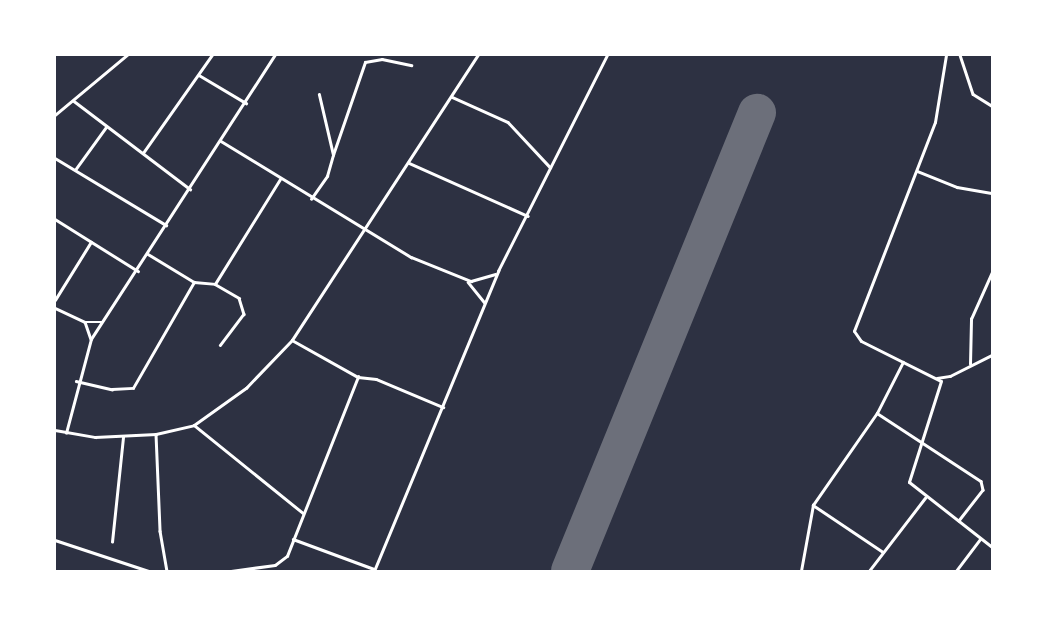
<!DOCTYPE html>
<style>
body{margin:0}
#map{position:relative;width:1047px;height:626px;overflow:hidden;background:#2d3142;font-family:Montserrat,sans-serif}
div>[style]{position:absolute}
.runway>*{height:38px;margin:-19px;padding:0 19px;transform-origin:19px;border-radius:19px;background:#6c6f7a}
.minor>*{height:2.5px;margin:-1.25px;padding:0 1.25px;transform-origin:1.25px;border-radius:1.25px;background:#fff}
.tertiary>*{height:3px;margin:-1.5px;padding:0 1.5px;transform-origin:1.5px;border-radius:1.5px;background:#fff}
span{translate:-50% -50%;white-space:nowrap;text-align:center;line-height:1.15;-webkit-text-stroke:4px #fff;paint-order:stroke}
.frame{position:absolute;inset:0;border:56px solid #fff;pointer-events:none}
</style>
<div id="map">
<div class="runway">
<div style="left:570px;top:571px;width:495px;rotate:-67.8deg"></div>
</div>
<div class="minor">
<div style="left:960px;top:55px;width:41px;rotate:71.6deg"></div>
<div style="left:973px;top:94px;width:22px;rotate:32deg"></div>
<div style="left:199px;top:75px;width:55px;rotate:30.8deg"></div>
<div style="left:452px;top:97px;width:61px;rotate:24.1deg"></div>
<div style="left:508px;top:122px;width:62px;rotate:47deg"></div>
<div style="left:74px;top:101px;width:146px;rotate:37.2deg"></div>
<div style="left:55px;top:115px;width:94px;rotate:-39.8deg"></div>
<div style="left:221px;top:141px;width:223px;rotate:31.4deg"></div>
<div style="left:411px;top:257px;width:65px;rotate:21.8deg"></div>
<div style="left:471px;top:281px;width:25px;rotate:-16deg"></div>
<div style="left:143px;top:153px;width:120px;rotate:-54.9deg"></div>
<div style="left:333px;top:155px;width:98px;rotate:-71deg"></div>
<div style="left:365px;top:62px;width:17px;rotate:-10deg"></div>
<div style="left:382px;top:59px;width:30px;rotate:12deg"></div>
<div style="left:55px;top:158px;width:130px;rotate:31.1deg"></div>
<div style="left:409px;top:163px;width:130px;rotate:24deg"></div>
<div style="left:75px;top:170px;width:53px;rotate:-54.2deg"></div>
<div style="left:917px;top:171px;width:43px;rotate:21.8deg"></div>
<div style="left:957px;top:187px;width:36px;rotate:10deg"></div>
<div style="left:311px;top:199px;width:28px;rotate:-55deg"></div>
<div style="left:327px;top:176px;width:22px;rotate:-74deg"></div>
<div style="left:333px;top:155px;width:62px;rotate:-103.1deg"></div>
<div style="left:55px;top:219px;width:98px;rotate:32.1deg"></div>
<div style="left:148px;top:254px;width:54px;rotate:31.3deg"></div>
<div style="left:194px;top:282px;width:21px;rotate:5deg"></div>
<div style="left:215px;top:284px;width:28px;rotate:30deg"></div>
<div style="left:239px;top:298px;width:17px;rotate:73deg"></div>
<div style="left:244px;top:314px;width:39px;rotate:127deg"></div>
<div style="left:468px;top:282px;width:26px;rotate:51deg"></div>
<div style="left:215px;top:284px;width:123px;rotate:-58.2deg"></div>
<div style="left:55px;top:300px;width:68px;rotate:-58.2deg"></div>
<div style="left:55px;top:308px;width:33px;rotate:25deg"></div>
<div style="left:85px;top:322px;width:17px"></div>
<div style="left:85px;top:322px;width:18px;rotate:71deg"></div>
<div style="left:292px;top:340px;width:76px;rotate:29.3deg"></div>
<div style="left:358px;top:377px;width:18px;rotate:6deg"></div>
<div style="left:376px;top:379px;width:73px;rotate:22.7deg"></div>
<div style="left:970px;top:364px;width:45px;rotate:-88.7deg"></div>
<div style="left:971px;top:319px;width:51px;rotate:-65.9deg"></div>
<div style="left:937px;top:378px;width:13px;rotate:-9deg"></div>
<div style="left:950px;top:376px;width:47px;rotate:-26.6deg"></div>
<div style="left:76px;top:381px;width:37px;rotate:13deg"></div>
<div style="left:112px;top:389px;width:21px;rotate:-3deg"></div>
<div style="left:133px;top:388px;width:122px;rotate:-60.1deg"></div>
<div style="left:877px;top:413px;width:124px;rotate:33.2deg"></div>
<div style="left:981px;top:481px;width:9px;rotate:77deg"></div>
<div style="left:983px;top:490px;width:39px;rotate:128deg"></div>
<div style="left:194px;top:425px;width:140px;rotate:38.9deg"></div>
<div style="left:55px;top:430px;width:41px;rotate:9.9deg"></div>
<div style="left:95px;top:437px;width:61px;rotate:-2.8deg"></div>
<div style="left:156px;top:434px;width:39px;rotate:-13deg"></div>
<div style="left:194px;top:425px;width:64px;rotate:-35.4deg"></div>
<div style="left:246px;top:388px;width:66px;rotate:-46.2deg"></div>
<div style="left:292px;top:340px;width:340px;rotate:-56.9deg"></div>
<div style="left:66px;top:433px;width:97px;rotate:-75.1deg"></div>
<div style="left:91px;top:339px;width:338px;rotate:-57.1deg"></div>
<div style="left:156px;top:434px;width:97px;rotate:87.6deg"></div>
<div style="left:160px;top:531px;width:41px;rotate:80.1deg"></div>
<div style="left:813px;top:505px;width:84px;rotate:33.9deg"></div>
<div style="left:293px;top:539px;width:86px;rotate:20.3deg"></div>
<div style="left:55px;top:540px;width:99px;rotate:18.3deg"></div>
<div style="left:112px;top:542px;width:106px;rotate:-84deg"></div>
<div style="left:231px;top:571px;width:44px;rotate:-7.8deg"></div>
<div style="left:275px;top:565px;width:15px;rotate:-37deg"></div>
<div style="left:287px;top:556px;width:193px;rotate:-68.4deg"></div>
<div style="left:374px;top:571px;width:325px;rotate:-67.5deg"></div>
<div style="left:498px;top:271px;width:242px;rotate:-63.2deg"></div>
<div style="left:801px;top:571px;width:67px;rotate:-79.7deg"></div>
<div style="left:813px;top:505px;width:112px;rotate:-55.2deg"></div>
<div style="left:877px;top:413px;width:57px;rotate:-63deg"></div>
<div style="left:869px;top:571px;width:92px;rotate:-52.5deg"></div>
<div style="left:956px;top:571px;width:40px;rotate:-53deg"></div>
</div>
<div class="tertiary">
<div style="left:946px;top:55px;width:68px;rotate:99.3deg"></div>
<div style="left:935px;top:122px;width:224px;rotate:111.2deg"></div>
<div style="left:854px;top:331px;width:12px;rotate:55deg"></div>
<div style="left:861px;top:341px;width:89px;rotate:26.6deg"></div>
<div style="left:941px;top:381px;width:106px;rotate:107.6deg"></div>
<div style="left:909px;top:482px;width:105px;rotate:38.1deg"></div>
</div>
<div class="frame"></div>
</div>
